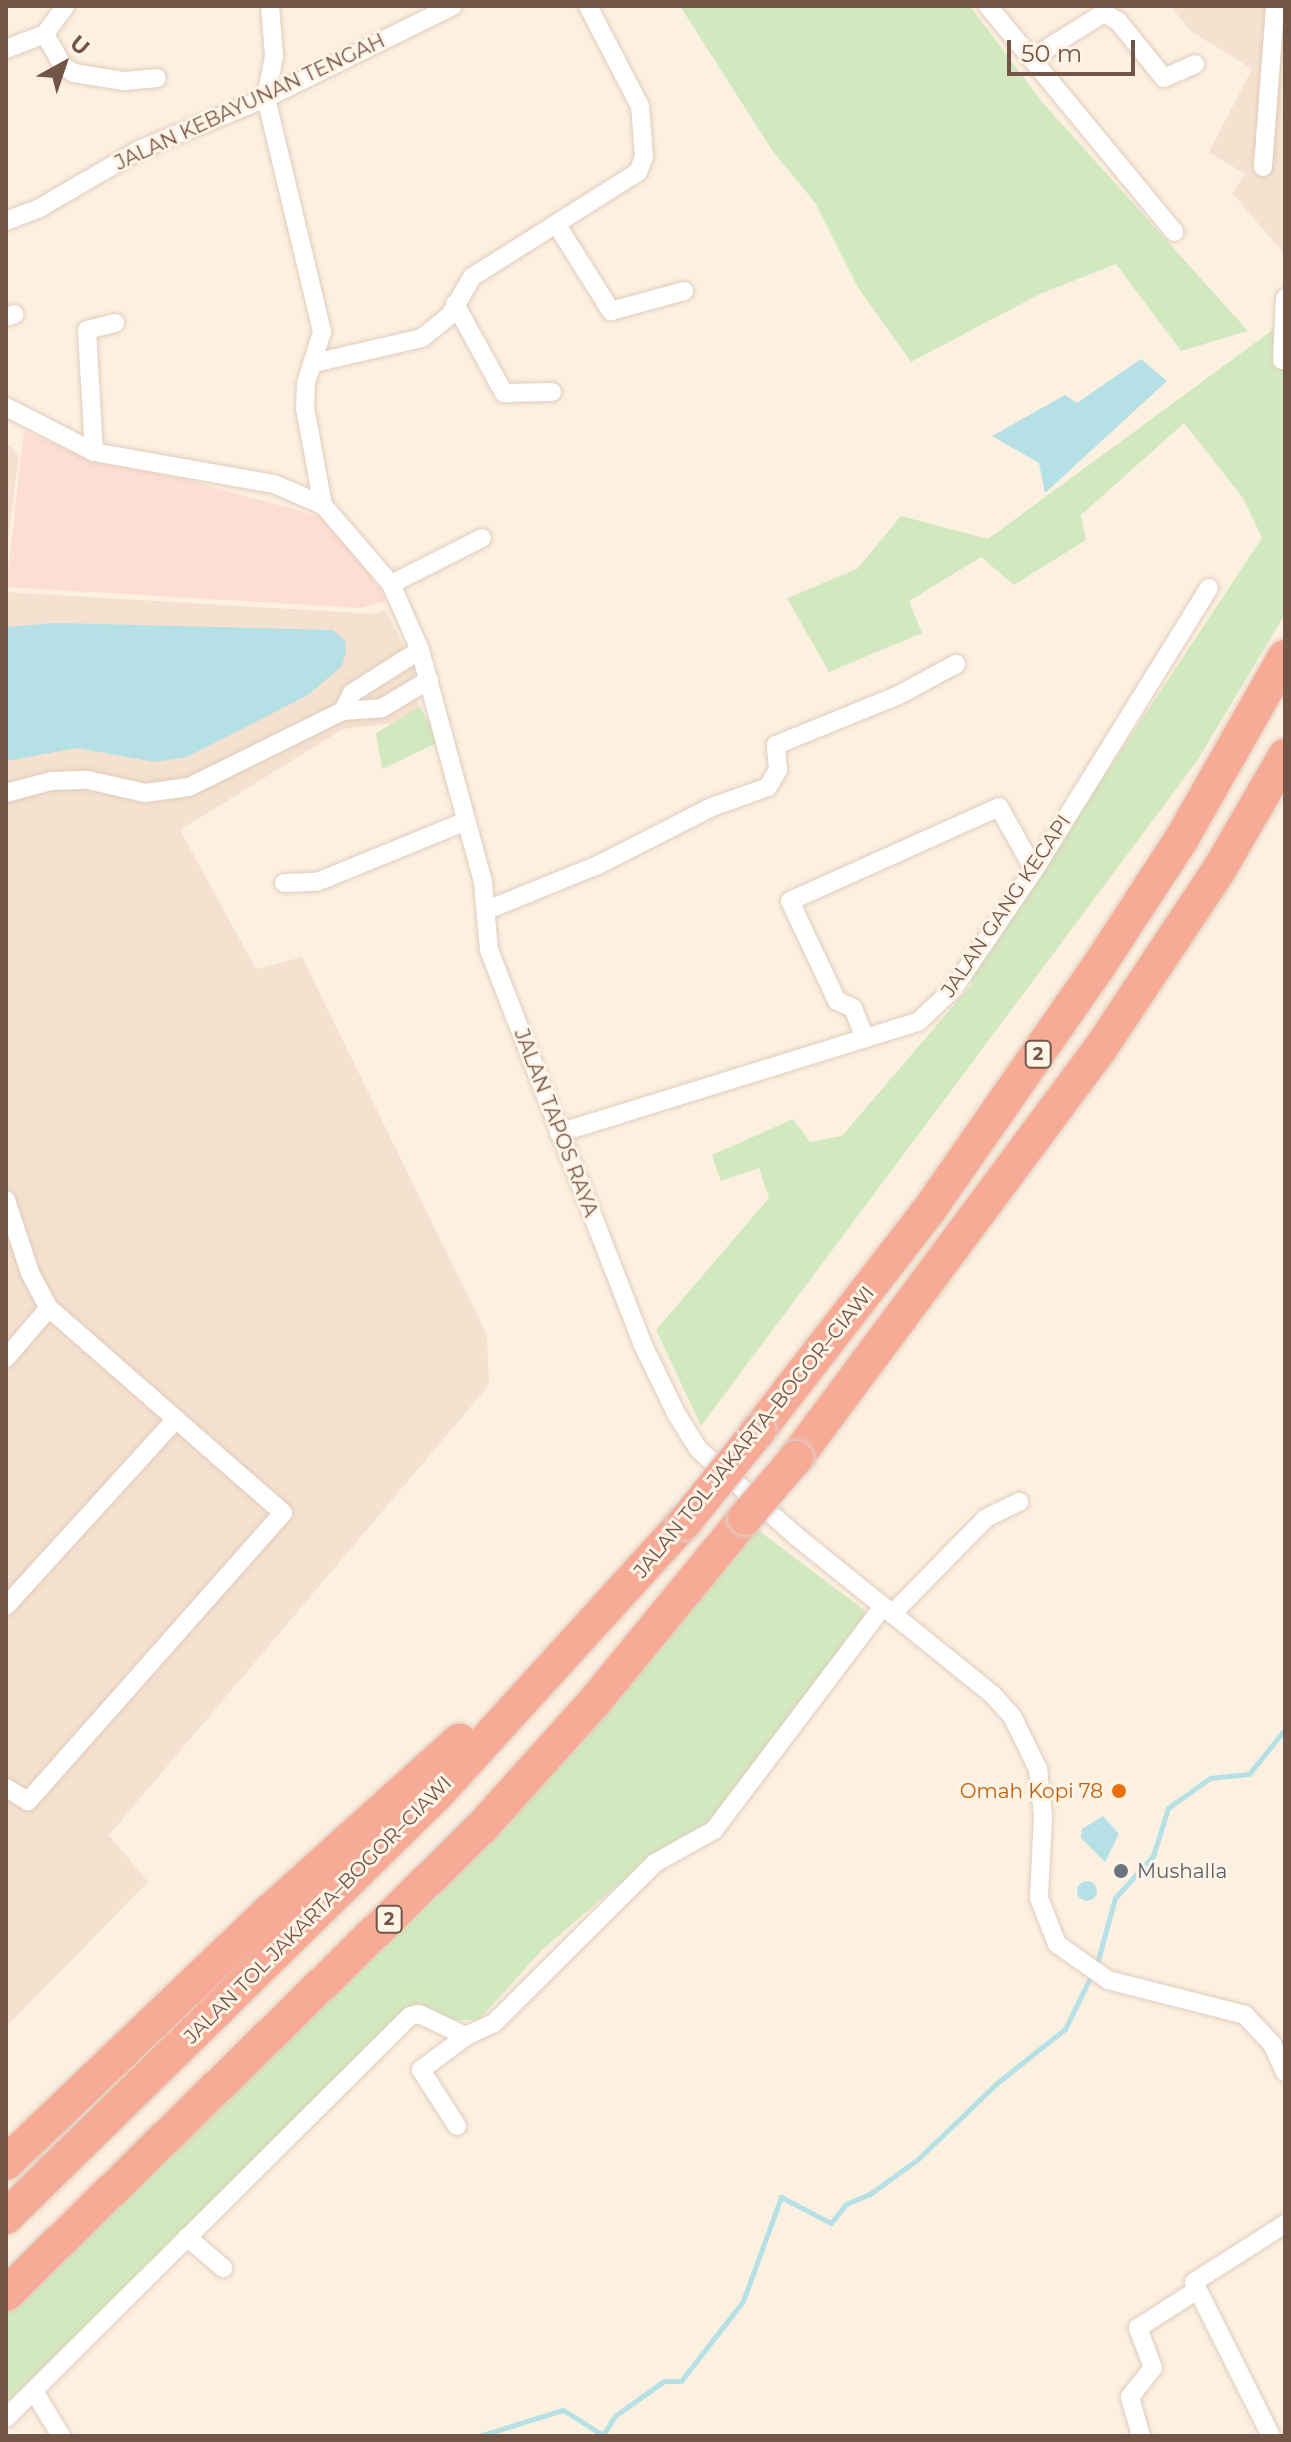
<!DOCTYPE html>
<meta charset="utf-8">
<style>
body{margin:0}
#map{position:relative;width:1291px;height:2442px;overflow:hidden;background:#fcf0e0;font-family:Montserrat,sans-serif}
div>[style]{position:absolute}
.residential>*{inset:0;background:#f4e1cf}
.commercial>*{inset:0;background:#fdded4}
.green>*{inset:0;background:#d2e9bf}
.water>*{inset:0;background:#b5e0e5}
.round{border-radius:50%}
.stream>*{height:5px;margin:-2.5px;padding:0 2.5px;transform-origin:2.5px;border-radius:2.5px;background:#b5e0e5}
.roads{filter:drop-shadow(0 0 2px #e0ccbc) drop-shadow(0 0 2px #e0ccbc)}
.street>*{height:18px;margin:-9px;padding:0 9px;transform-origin:9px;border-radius:9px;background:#fff}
.highway>*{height:34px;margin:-17px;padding:0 17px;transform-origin:17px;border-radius:17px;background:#f7ab96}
.bridges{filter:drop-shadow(0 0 2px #dbd3cf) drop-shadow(0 0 2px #dbd3cf)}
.highway-bridge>*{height:34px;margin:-17px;padding:0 17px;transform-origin:17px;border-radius:17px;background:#f7ab96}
.dots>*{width:22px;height:22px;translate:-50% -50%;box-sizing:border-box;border:4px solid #fff4e6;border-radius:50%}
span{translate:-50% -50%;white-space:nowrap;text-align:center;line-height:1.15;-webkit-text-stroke:6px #fff4e6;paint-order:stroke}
.shield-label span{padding:2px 6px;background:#fff4e6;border:2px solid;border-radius:6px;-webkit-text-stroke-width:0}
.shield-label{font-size:18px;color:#735548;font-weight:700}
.street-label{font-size:20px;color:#735548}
.food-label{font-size:20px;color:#c56008}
.right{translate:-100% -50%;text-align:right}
.worship-label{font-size:20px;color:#5b616d}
.left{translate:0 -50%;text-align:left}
.frame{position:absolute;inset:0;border:8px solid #735548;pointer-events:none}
.north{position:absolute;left:24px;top:24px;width:80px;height:80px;-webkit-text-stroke:6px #fff4e6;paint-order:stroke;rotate:40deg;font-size:22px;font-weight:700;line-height:32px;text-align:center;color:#735548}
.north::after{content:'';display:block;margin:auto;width:28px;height:36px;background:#735548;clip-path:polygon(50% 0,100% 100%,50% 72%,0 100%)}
.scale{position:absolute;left:1007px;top:40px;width:128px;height:36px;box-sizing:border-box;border:4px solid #735548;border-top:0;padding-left:10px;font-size:24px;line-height:28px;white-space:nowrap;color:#735548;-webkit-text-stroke:6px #fff4e6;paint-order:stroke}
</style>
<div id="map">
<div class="residential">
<div style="clip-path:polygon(1170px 6px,1285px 6px,1285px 255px,1232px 193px,1245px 174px,1209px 152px,1252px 69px,1192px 32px)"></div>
<div style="clip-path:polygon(6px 443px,19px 455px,6px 556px)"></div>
<div style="clip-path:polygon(6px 592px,374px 614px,385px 609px,414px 667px,421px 720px,343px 729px,180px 830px,256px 969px,302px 957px,487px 1335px,489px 1385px,109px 1835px,148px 1882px,6px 2027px)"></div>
</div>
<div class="commercial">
<div style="clip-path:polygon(24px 431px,100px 463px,185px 479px,335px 521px,387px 601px,360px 608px,6px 587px)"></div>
</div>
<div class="green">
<div style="clip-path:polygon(680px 6px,970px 6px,1043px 103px,1248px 331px,1181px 351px,1116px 264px,1040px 294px,911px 362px,859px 289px,816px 204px,772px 150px)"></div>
<div style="clip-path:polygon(1285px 321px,1285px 614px,1197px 761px,701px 1426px,656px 1330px,769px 1198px,759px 1168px,721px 1181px,712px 1155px,793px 1119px,810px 1142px,842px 1136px,971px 985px,973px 974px,1262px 538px,1243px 498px,1184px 423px,1081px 515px,1086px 540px,1014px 585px,981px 557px,909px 601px,922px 633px,829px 672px,787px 598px,857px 569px,901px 516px,988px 539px)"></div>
<div style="clip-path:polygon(420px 707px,439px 742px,382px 769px,376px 733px)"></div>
<div style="clip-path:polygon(754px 1527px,864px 1610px,867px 1621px,720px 1821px,658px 1853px,607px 1894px,542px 1950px,479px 2020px,445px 2020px,412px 2004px,6px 2403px,6px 2294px)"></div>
</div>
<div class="water">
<div style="clip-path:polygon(1141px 359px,1167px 381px,1045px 493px,1039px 463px,992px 436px,1065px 395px,1077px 403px)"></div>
<div style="clip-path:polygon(56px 623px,333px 630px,345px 641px,346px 653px,342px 666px,308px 695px,187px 757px,155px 762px,77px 748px,6px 761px,6px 627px)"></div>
<div style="clip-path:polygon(1103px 1816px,1119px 1834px,1105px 1862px,1081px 1838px,1082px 1829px)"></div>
<div class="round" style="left:1077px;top:1881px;width:20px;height:20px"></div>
</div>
<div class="stream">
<div style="left:1096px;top:1967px;width:72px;rotate:-74.6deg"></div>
<div style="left:1115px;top:1898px;width:57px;rotate:-47.9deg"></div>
<div style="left:1153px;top:1856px;width:50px;rotate:-72.6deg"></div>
<div style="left:1168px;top:1808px;width:52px;rotate:-35.5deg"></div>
<div style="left:1210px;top:1778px;width:39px;rotate:-6deg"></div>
<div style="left:1249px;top:1774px;width:58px;rotate:-51.3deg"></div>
<div style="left:479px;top:2436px;width:88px;rotate:-17.2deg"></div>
<div style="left:563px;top:2410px;width:47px;rotate:32deg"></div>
<div style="left:603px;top:2435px;width:22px;rotate:-58deg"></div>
<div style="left:615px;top:2416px;width:60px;rotate:-35.5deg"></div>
<div style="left:664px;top:2381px;width:17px"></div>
<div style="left:681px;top:2381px;width:101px;rotate:-52.2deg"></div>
<div style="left:743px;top:2301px;width:111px;rotate:-69.9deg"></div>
<div style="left:781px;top:2197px;width:56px;rotate:27.5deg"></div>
<div style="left:831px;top:2223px;width:24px;rotate:-52deg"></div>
<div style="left:846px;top:2204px;width:26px;rotate:-23deg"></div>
<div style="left:870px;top:2194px;width:59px;rotate:-36.1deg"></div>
<div style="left:918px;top:2159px;width:110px;rotate:-43.9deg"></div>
<div style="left:997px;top:2083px;width:87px;rotate:-38.5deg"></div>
<div style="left:1065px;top:2029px;width:59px;rotate:-63.9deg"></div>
</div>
<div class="roads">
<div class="street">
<div style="left:270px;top:6px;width:50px;rotate:85.4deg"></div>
<div style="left:274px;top:56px;width:43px;rotate:100.8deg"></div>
<div style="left:266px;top:98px;width:241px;rotate:76.5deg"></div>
<div style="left:322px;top:332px;width:53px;rotate:107.4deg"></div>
<div style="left:306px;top:383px;width:25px;rotate:92deg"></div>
<div style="left:305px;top:408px;width:99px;rotate:79.5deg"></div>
<div style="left:988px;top:6px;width:293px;rotate:50.5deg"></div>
<div style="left:45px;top:34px;width:35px;rotate:61deg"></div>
<div style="left:62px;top:65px;width:14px;rotate:34deg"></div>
<div style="left:74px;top:73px;width:51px;rotate:9.1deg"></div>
<div style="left:124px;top:81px;width:33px;rotate:-5deg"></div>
<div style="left:6px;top:49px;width:42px;rotate:-21deg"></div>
<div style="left:45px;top:34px;width:34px;rotate:-54deg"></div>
<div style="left:1032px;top:58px;width:85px;rotate:-32deg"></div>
<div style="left:1104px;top:13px;width:16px;rotate:30deg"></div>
<div style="left:1118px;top:21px;width:73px;rotate:51.1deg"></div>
<div style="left:1164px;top:78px;width:34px;rotate:-24deg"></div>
<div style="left:1263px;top:167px;width:161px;rotate:-85.7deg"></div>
<div style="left:6px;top:221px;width:34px;rotate:-21deg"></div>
<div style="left:38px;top:209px;width:117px;rotate:-30.3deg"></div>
<div style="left:139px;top:150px;width:137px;rotate:-22.3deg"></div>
<div style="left:266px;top:98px;width:208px;rotate:-26.2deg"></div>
<div style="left:557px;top:225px;width:102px;rotate:57.9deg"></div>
<div style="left:611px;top:311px;width:76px;rotate:-15.3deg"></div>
<div style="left:455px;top:304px;width:102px;rotate:61.2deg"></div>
<div style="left:504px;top:393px;width:48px;rotate:-1.2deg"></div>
<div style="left:6px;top:317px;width:9px;rotate:-18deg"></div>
<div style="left:1282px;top:360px;width:62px;rotate:-87.2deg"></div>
<div style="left:314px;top:363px;width:111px;rotate:-13deg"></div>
<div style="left:422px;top:338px;width:36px;rotate:-39deg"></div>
<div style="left:450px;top:315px;width:44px;rotate:-59.9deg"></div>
<div style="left:472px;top:277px;width:196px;rotate:-32.3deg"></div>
<div style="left:638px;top:172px;width:16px;rotate:-68deg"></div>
<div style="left:644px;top:157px;width:51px;rotate:-94.5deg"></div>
<div style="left:640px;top:106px;width:113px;rotate:-117.5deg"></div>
<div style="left:6px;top:407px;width:99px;rotate:27.1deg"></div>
<div style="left:94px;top:452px;width:183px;rotate:10.1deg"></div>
<div style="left:274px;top:484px;width:53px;rotate:23.2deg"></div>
<div style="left:323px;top:505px;width:104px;rotate:49.3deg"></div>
<div style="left:391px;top:584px;width:72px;rotate:66.3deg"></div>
<div style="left:420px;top:650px;width:240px;rotate:74.8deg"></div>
<div style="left:483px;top:882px;width:68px;rotate:85deg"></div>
<div style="left:489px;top:950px;width:422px;rotate:68.7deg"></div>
<div style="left:642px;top:1343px;width:80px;rotate:64.1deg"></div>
<div style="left:677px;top:1415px;width:40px;rotate:58deg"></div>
<div style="left:698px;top:1449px;width:131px;rotate:41.6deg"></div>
<div style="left:796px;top:1536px;width:252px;rotate:38.9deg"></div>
<div style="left:992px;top:1694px;width:30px;rotate:48deg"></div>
<div style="left:1012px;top:1716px;width:59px;rotate:63.9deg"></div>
<div style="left:1038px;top:1769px;width:47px;rotate:83.9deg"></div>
<div style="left:1043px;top:1816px;width:82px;rotate:92.8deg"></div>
<div style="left:1039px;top:1898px;width:49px;rotate:68.6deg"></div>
<div style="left:1057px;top:1944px;width:62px;rotate:35.2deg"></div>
<div style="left:1108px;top:1980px;width:141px;rotate:14.3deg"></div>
<div style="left:1245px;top:2015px;width:40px;rotate:47deg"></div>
<div style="left:1272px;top:2044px;width:31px;rotate:65deg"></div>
<div style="left:94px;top:452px;width:122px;rotate:-93.3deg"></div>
<div style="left:87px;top:330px;width:29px;rotate:-14deg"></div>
<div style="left:391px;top:584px;width:102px;rotate:-26.8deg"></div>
<div style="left:343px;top:711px;width:20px;rotate:-63deg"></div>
<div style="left:352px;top:693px;width:80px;rotate:-32.3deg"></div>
<div style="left:6px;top:793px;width:47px;rotate:-14.9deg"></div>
<div style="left:51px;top:781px;width:37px;rotate:-2deg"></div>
<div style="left:88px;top:780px;width:58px;rotate:12.8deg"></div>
<div style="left:145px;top:793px;width:44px;rotate:-7.8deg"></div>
<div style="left:189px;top:787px;width:172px;rotate:-26.3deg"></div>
<div style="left:343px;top:711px;width:39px;rotate:-4deg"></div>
<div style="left:382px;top:708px;width:55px;rotate:-30.8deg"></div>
<div style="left:284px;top:883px;width:33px;rotate:-2deg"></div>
<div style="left:317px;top:882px;width:159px;rotate:-22.2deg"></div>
<div style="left:487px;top:910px;width:120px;rotate:-22.1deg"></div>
<div style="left:598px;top:865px;width:128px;rotate:-27deg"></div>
<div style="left:712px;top:807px;width:59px;rotate:-19.7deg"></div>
<div style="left:768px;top:787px;width:20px;rotate:-60deg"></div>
<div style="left:778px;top:770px;width:25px;rotate:-95deg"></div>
<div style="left:776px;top:745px;width:133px;rotate:-22.1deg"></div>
<div style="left:899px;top:695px;width:65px;rotate:-28.5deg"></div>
<div style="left:865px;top:1038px;width:32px;rotate:-112deg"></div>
<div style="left:853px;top:1008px;width:17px;rotate:-156deg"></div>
<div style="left:837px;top:1001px;width:110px;rotate:-115.2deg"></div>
<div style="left:790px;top:901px;width:229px;rotate:-24.2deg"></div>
<div style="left:999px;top:807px;width:72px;rotate:60.9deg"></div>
<div style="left:559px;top:1133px;width:376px;rotate:-17.2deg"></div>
<div style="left:918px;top:1022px;width:48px;rotate:-43.3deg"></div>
<div style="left:953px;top:989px;width:144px;rotate:-55.8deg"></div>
<div style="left:1034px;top:870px;width:332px;rotate:-58.2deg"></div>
<div style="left:6px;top:1200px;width:77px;rotate:71.8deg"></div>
<div style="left:30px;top:1273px;width:40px;rotate:62deg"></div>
<div style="left:49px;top:1308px;width:311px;rotate:41.2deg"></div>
<div style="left:283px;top:1513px;width:385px;rotate:131.5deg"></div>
<div style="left:28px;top:1801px;width:26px;rotate:-149deg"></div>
<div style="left:6px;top:1358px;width:66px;rotate:-49.3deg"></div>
<div style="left:6px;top:1606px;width:251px;rotate:-47.7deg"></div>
<div style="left:892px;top:1614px;width:134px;rotate:-45.6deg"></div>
<div style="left:986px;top:1518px;width:37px;rotate:-26deg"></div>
<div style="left:457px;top:2126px;width:67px;rotate:-122.7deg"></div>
<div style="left:421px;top:2070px;width:56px;rotate:-37.1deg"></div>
<div style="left:187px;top:2237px;width:48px;rotate:40.7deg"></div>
<div style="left:34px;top:2391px;width:52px;rotate:59deg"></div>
<div style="left:6px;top:2418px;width:570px;rotate:-44.86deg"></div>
<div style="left:410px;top:2016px;width:9px;rotate:-13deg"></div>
<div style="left:419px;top:2014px;width:52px;rotate:25.1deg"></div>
<div style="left:466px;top:2036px;width:31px;rotate:-25deg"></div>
<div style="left:494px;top:2023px;width:227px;rotate:-44.8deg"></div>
<div style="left:655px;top:1863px;width:68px;rotate:-29.2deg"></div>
<div style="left:714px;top:1830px;width:278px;rotate:-52.9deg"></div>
<div style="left:1141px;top:2436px;width:41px;rotate:-105.8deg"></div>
<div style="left:1130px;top:2397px;width:37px;rotate:-52deg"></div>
<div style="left:1153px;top:2368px;width:43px;rotate:-110.6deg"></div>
<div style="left:1138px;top:2328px;width:70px;rotate:-32.8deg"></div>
<div style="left:1271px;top:2436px;width:172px;rotate:-116.6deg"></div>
<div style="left:1194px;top:2282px;width:108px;rotate:-32.5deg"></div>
</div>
<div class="highway">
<div style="left:759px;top:1430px;width:274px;rotate:-52.3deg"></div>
<div style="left:927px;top:1213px;width:303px;rotate:-55.2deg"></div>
<div style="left:1100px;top:964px;width:150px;rotate:-56.9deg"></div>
<div style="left:1182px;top:838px;width:208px;rotate:-60.4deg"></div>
<div style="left:796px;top:1458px;width:510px;rotate:-53.38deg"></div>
<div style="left:1100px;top:1049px;width:215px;rotate:-56.4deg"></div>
<div style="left:1219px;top:870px;width:132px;rotate:-59.9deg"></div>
<div style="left:6px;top:2163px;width:364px;rotate:-43.7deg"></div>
<div style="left:269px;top:1912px;width:256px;rotate:-42deg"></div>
<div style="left:6px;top:2217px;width:604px;rotate:-44.46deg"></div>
<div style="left:437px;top:1794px;width:367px;rotate:-47.7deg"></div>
<div style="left:6px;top:2294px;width:667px;rotate:-44.45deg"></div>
<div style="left:482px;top:1827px;width:169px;rotate:-48.1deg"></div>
<div style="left:595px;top:1701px;width:237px;rotate:-50.7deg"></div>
</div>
</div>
<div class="bridges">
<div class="highway-bridge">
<div style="left:745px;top:1518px;width:79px;rotate:-49.6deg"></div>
<div style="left:684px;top:1523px;width:119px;rotate:-51.1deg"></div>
</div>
</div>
<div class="dots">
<div style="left:1119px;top:1791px;background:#e8710a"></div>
<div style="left:1121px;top:1871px;background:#6b7280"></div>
</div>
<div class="shield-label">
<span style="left:1038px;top:1054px">2</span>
<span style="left:389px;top:1919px">2</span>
</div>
<div class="street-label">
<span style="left:250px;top:102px;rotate:-25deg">JALAN KEBAYUNAN TENGAH</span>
<span style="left:1006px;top:906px;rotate:-56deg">JALAN GANG KECAPI</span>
<span style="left:556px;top:1123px;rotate:69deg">JALAN TAPOS RAYA</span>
<span style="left:754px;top:1432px;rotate:-51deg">JALAN TOL JAKARTA–BOGOR–CIAWI</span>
<span style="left:318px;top:1910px;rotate:-45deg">JALAN TOL JAKARTA–BOGOR–CIAWI</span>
</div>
<div class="food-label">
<span class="right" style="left:1103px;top:1791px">Omah Kopi 78</span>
</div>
<div class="worship-label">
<span class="left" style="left:1137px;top:1871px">Mushalla</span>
</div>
<div class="frame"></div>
<div class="north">U</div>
<div class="scale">50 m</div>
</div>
